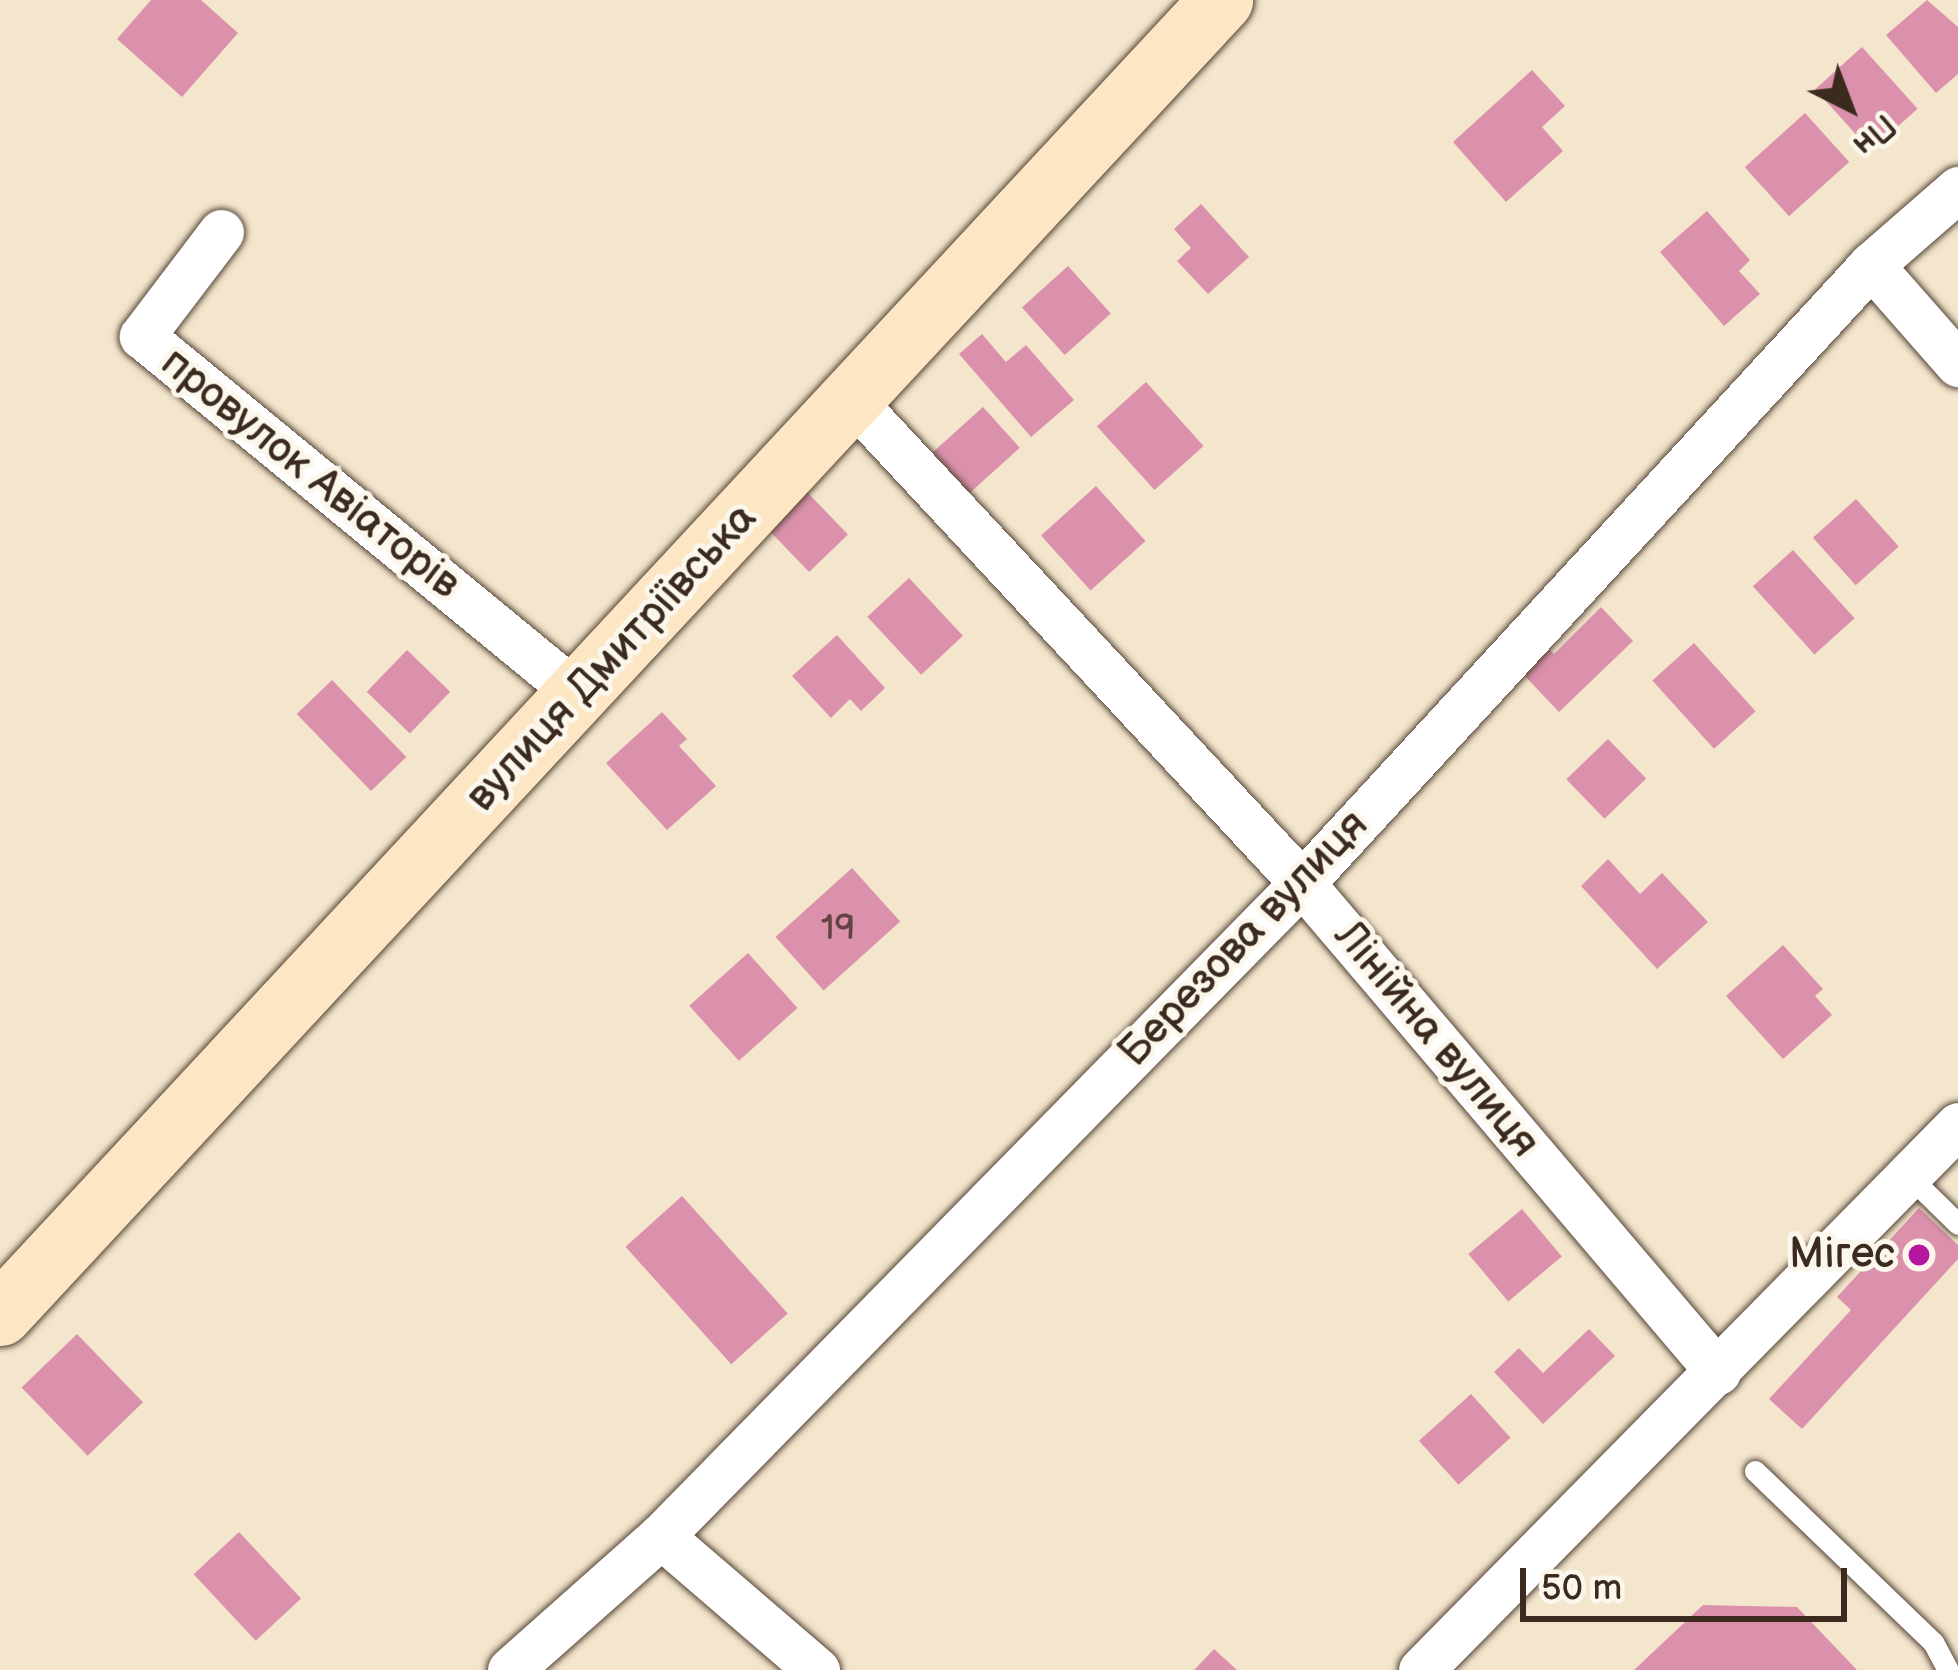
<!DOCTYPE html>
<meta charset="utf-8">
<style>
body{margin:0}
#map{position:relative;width:1958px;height:1670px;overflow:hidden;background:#f4e6cd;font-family:"Balsamiq Sans",sans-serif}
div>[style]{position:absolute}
.building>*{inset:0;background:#db91ac;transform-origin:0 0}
.roads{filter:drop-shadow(0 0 3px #574638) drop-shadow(0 0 3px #574638)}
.service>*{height:21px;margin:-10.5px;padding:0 10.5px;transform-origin:10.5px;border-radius:10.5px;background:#fff}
.minor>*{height:45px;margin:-22.5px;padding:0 22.5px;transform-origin:22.5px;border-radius:22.5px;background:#fff}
.secondary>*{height:63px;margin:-31.5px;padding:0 31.5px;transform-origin:31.5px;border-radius:31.5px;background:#fce6c4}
.dots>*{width:33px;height:33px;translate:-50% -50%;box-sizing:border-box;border:6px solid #fbf7ec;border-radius:50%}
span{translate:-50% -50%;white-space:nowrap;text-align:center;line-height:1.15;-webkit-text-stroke:10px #fbf7ec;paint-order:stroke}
.number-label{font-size:36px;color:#634442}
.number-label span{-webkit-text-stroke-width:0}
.street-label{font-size:42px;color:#3b2a1e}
.poi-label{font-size:42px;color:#3b2a1e}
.right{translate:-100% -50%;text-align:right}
.north{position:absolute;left:1790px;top:48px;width:120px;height:120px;-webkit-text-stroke:9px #fbf7ec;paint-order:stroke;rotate:138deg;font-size:33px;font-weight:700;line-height:48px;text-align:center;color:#3b2a1e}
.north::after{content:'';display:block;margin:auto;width:42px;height:54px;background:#3b2a1e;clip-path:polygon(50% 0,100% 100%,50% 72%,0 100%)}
.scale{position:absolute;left:1520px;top:1568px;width:327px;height:54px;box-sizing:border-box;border:6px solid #3b2a1e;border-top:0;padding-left:15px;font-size:36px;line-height:42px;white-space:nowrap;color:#3b2a1e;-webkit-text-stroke:9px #fbf7ec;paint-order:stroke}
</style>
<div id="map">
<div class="building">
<div style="clip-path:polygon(151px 0,201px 0,238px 33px,182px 97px,117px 39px)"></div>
<div style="clip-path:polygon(1927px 0,1958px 27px,1958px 74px,1936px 93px,1886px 35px)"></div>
<div style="left:1862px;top:47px;width:83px;height:63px;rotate:48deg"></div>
<div style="clip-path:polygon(1532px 70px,1565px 106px,1542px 127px,1563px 151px,1506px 202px,1453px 142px)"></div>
<div style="left:1805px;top:113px;width:66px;height:81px;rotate:48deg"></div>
<div style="clip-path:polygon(1201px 204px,1249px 257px,1208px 294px,1177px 261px,1191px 248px,1174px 229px)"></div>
<div style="clip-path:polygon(1707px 211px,1750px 260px,1739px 271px,1760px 294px,1724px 326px,1660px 252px)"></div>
<div style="left:1068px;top:266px;width:64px;height:62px;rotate:48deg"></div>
<div style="clip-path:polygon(982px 334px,1006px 362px,1026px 345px,1074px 400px,1031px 437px,959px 354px)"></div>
<div style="left:1146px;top:382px;width:86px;height:66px;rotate:48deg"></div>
<div style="left:983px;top:407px;width:55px;height:68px;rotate:48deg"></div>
<div style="left:1096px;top:486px;width:74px;height:74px;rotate:48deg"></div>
<div style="left:807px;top:492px;width:59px;height:54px;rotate:46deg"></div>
<div style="left:1856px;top:499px;width:64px;height:58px;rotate:48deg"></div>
<div style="left:1793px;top:550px;width:92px;height:54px;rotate:48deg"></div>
<div style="left:909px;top:578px;width:79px;height:57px;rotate:47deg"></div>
<div style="clip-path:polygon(1601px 607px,1633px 641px,1559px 712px,1516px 667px,1542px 642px,1554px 654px)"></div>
<div style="clip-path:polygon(837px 635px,885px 688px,861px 711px,850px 699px,831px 718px,792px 676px)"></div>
<div style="left:1694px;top:643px;width:92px;height:56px;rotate:48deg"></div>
<div style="left:407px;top:650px;width:60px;height:58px;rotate:44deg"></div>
<div style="left:332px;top:680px;width:107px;height:49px;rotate:46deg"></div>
<div style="clip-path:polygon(662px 712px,687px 739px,679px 746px,716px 786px,667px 830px,606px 763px)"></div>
<div style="left:1608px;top:739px;width:55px;height:58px;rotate:46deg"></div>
<div style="clip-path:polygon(1608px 859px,1640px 894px,1662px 873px,1708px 922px,1657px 969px,1581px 886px)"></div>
<div style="left:852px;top:868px;width:72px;height:103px;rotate:48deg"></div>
<div style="clip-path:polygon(1783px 945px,1823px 989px,1815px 996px,1832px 1015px,1783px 1059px,1726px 996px)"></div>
<div style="left:748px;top:953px;width:74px;height:79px;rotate:48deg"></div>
<div style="left:682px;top:1196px;width:158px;height:76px;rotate:48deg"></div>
<div style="clip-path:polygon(1919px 1208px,1958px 1245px,1958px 1259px,1802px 1429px,1769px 1399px,1851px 1310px,1837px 1297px)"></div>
<div style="left:1522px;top:1209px;width:62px;height:70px;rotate:50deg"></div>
<div style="clip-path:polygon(1589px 1329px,1615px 1356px,1543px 1424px,1494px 1372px,1519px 1348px,1543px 1373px)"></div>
<div style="left:77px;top:1334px;width:95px;height:77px;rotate:46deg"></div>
<div style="left:1471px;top:1394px;width:59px;height:70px;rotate:48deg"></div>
<div style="left:239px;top:1532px;width:91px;height:62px;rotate:47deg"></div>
<div style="clip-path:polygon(1703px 1605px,1797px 1607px,1857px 1670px,1634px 1670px)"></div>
<div style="clip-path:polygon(1214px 1649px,1237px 1670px,1194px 1670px)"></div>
</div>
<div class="roads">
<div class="service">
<div style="left:1910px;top:1177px;width:67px;rotate:44.4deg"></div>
<div style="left:1755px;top:1471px;width:247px;rotate:43.9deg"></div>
<div style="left:1933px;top:1642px;width:32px;rotate:62deg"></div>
</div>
<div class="minor">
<div style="left:221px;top:232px;width:131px;rotate:127.2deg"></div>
<div style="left:142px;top:336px;width:566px;rotate:39.4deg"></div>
<div style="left:1871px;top:265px;width:132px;rotate:48.7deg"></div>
<div style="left:852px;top:400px;width:660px;rotate:47.03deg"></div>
<div style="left:1302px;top:883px;width:642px;rotate:49.61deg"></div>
<div style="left:661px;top:1536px;width:206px;rotate:40.7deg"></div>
<div style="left:510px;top:1670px;width:202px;rotate:-41.6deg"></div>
<div style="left:661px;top:1536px;width:915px;rotate:-45.53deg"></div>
<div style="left:1302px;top:883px;width:840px;rotate:-47.36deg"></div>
<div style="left:1871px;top:265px;width:116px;rotate:-41.1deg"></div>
<div style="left:1421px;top:1670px;width:765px;rotate:-45.42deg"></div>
</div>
<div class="secondary">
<div style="left:0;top:1314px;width:1794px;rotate:-47.1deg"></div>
</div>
</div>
<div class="dots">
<div style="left:1919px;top:1255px;background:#b5179e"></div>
</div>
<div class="number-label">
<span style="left:838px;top:929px">19</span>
</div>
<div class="street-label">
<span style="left:310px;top:474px;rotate:39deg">провулок Авіаторів</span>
<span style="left:612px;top:658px;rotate:-47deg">вулиця Дмитріївська</span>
<span style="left:1244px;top:939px;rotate:-46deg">Березова вулиця</span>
<span style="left:1436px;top:1040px;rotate:50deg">Лінійна вулиця</span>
</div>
<div class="poi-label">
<span class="right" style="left:1895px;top:1255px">Мігес</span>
</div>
<div class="north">Пн</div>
<div class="scale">50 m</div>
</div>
